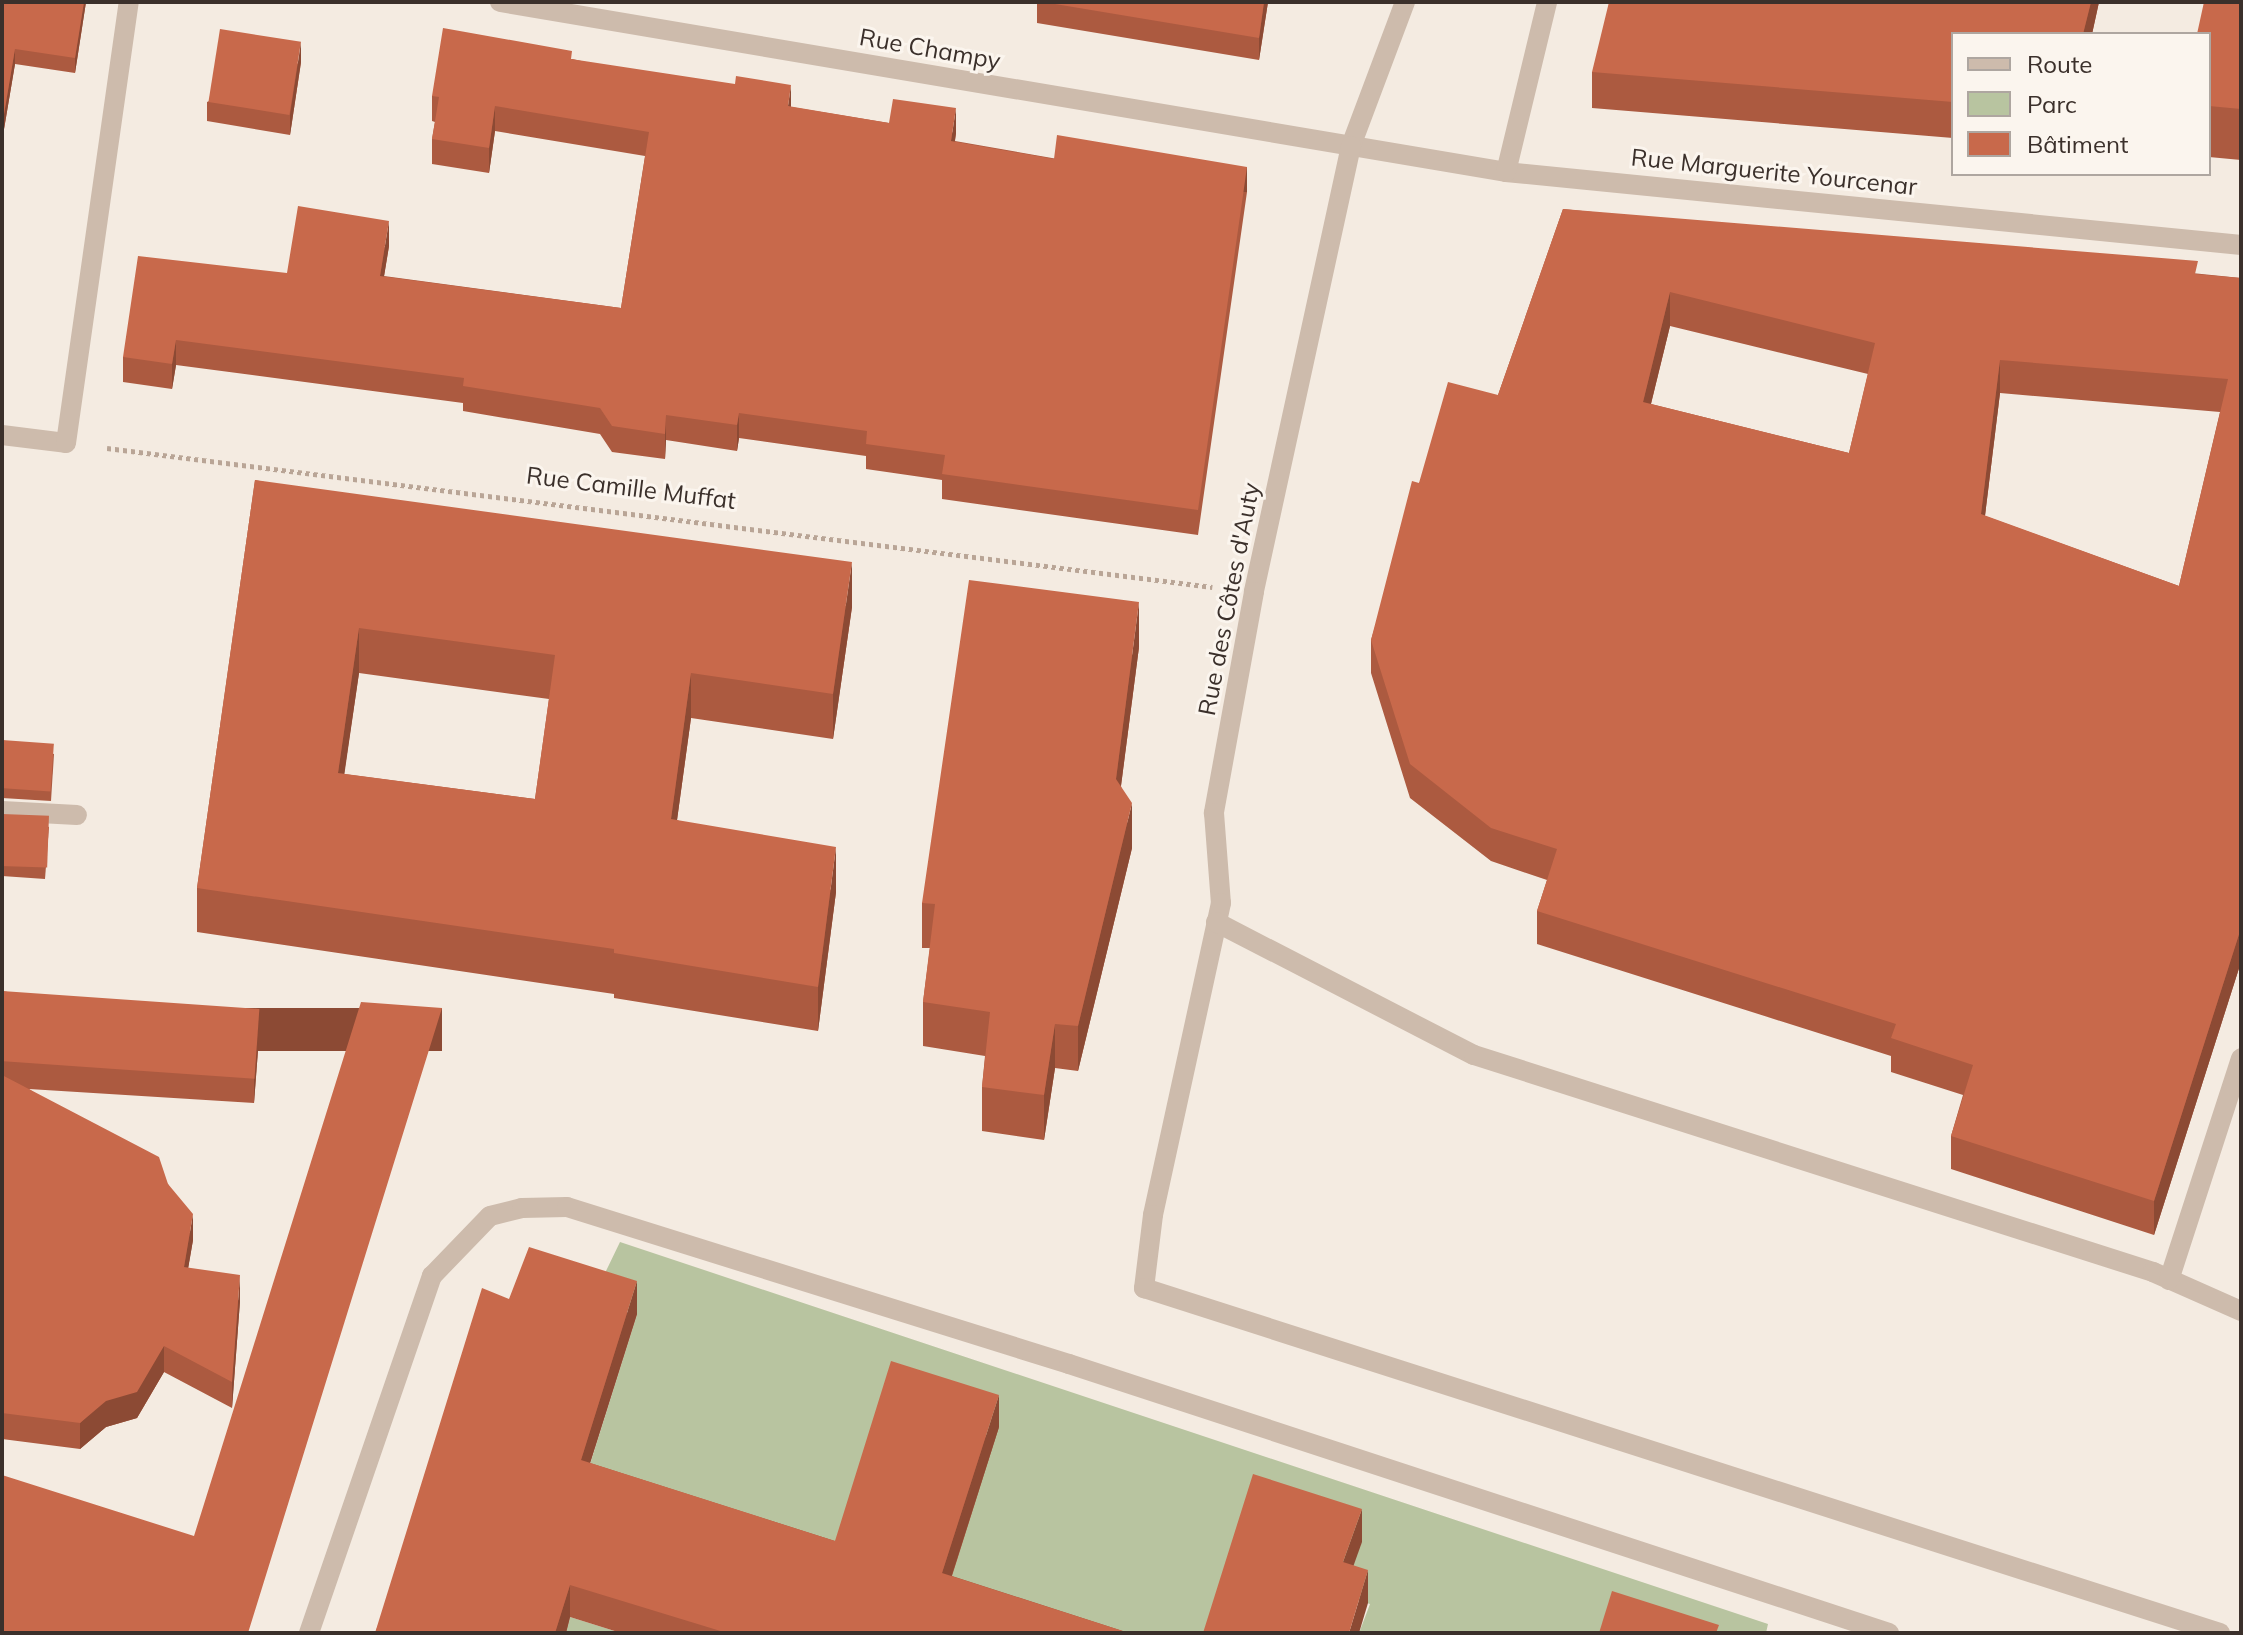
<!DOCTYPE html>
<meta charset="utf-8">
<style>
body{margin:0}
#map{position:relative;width:2243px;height:1635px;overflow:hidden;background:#f4ebe1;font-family:Mulish,sans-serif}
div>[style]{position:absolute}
.green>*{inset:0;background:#b8c4a0}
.path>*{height:5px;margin-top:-2.5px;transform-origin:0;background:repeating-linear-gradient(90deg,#b9a596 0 4px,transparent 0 8px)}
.minor>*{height:20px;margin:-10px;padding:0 10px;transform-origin:10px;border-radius:10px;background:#cdbbac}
.wall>*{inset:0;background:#ac5a40}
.shaded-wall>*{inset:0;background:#8c4a34;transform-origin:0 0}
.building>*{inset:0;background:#c8694b;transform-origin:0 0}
span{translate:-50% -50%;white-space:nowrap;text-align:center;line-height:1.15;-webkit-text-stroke:6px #fbf5ee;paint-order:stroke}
.street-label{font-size:24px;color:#3b302b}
.frame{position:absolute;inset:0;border:4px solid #3b302b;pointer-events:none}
.legend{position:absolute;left:1951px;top:32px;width:260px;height:144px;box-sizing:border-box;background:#fbf5ee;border:2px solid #aea6a0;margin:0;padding:10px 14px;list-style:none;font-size:24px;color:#3b302b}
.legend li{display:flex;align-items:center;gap:16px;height:40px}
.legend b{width:40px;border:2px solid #aea6a0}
</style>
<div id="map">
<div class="green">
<div style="clip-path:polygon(620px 1242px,1768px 1624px,1766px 1633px,1359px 1633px,1370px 1604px,1343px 1595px,1213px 1633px,1027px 1633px,835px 1574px,575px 1512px,637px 1314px,592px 1300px)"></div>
<div style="clip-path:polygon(570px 1617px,621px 1633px,566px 1633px)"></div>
</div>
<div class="path">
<div style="left:107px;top:448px;width:1114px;rotate:7.17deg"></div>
</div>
<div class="minor">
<div style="left:500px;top:2px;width:1020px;rotate:9.59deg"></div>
<div style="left:1506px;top:172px;width:739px;rotate:5.67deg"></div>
<div style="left:1405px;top:2px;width:154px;rotate:110.6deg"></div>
<div style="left:1351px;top:146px;width:456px;rotate:102.3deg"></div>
<div style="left:1254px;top:592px;width:225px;rotate:100.3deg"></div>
<div style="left:1214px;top:813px;width:90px;rotate:85.6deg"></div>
<div style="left:1221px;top:903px;width:319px;rotate:102.3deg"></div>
<div style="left:1153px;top:1215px;width:74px;rotate:97deg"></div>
<div style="left:1144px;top:1288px;width:1130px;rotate:17.78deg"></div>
<div style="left:1506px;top:172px;width:175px;rotate:-76.4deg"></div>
<div style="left:2px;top:435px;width:64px;rotate:7.1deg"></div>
<div style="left:66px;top:443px;width:445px;rotate:-81.9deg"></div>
<div style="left:2px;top:811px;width:75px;rotate:3.1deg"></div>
<div style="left:1216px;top:922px;width:290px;rotate:27.3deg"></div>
<div style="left:1474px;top:1055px;width:713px;rotate:17.72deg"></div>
<div style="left:2153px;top:1272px;width:96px;rotate:23.9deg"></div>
<div style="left:2169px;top:1280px;width:233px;rotate:-72deg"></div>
<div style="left:309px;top:1633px;width:378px;rotate:-71deg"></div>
<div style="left:432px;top:1276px;width:83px;rotate:-46deg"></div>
<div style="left:490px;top:1216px;width:33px;rotate:-14deg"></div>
<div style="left:522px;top:1208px;width:45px;rotate:-1.3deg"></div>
<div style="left:567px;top:1207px;width:526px;rotate:17.37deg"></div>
<div style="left:1069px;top:1364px;width:863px;rotate:18.16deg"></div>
</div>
<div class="wall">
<div style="clip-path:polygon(2px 2px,86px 2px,75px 73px,15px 64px,2px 141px)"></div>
<div style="clip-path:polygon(1037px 2px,1268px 2px,1259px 60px,1037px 23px)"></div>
<div style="clip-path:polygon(2099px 2px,2092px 34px,1953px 34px,1953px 138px,1592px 108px,1592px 72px)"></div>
<div style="clip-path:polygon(2241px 2px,2241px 160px,2209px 157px,2209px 34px)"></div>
<div style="clip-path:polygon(572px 59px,791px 107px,889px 123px,956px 133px,955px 141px,1247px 192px,1198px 535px,942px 499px,942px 480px,866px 469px,866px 456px,739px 438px,737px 451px,666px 440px,665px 459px,612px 452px,600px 434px,463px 411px,463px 403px,176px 365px,172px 389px,123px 382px,123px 357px,287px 273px,389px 246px,384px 276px,621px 308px,645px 156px,495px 131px,489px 173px,432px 164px,432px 139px,435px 122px,432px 121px,432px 96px)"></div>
<div style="clip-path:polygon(301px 62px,290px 135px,207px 121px,207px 102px)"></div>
<div style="clip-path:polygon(evenodd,1563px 209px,2241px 278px,2241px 962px,2154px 1235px,1951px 1169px,1951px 1136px,1963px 1095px,1891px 1072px,1891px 1056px,1537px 944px,1537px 911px,1547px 880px,1491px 861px,1410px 798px,1371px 673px,1371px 640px,1419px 483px,1498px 395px,1563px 209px,1670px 326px,1868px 374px,1849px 453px,1651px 404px,1670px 326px,1563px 209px,2000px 393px,2220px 412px,2179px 586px,1985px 516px,2000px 393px)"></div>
<div style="clip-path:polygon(evenodd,255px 480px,852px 607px,833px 739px,691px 718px,677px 820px,836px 892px,818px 1031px,614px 998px,614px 994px,197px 932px,197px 888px,255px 480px,359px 673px,549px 699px,535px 799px,344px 774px,359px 673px)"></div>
<div style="clip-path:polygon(1139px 647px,1121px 786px,1132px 848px,1078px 1071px,1055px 1068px,1044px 1140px,982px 1131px,982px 1087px,985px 1056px,923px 1046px,923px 1002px,930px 948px,922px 948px,922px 903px)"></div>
<div style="clip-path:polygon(2px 740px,54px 754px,51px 801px,2px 798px)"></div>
<div style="clip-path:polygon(2px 814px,49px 827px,45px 879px,2px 876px)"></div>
<div style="clip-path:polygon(2px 991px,259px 1037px,254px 1103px,29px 1089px,168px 1184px,193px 1240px,188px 1268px,240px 1301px,232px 1408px,164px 1372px,137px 1418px,106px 1427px,80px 1449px,2px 1439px)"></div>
<div style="clip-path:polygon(509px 1299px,637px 1314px,590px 1463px,835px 1541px,999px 1427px,952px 1576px,1129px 1633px,621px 1633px,570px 1617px,566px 1633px,375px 1633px)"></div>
</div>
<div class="shaded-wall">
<div style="clip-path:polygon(84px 2px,86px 2px,75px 73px,75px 58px)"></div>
<div style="clip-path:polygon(1264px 2px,1268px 2px,1259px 60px,1259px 38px)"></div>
<div style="clip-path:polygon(2091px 2px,2099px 2px,2092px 34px,2083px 34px)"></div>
<div style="clip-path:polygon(301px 42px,301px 62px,290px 135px,290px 115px)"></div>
<div style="clip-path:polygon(15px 49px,15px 64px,2px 141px,2px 126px)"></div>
<div style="clip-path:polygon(791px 85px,791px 110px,788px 106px)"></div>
<div style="clip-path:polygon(495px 106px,495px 131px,489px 173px,489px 148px)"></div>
<div style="clip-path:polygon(956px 108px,956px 133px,951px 166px,951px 141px)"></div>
<div style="left:1247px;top:167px;width:25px;height:346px;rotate:90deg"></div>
<div style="clip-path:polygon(389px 221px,389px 246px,380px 301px,380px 276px)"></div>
<div style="clip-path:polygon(1670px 292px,1670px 326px,1643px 436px,1643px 402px)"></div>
<div style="clip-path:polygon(176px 340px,176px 365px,172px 389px,172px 364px)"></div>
<div style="clip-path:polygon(2000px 360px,2000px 393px,1981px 548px,1981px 514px)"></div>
<div style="clip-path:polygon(739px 413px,739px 438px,737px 451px,737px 425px)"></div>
<div style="clip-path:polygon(666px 415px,666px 440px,665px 459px,665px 434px)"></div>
<div style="clip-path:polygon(852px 562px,852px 607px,833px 739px,833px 694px)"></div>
<div style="clip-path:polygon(1139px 602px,1139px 647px,1116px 824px,1116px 779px)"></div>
<div style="clip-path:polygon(359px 628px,359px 673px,338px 818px,338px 773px)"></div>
<div style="clip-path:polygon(691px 673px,691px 718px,671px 864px,671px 819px)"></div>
<div style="clip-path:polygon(1132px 803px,1132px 848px,1078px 1071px,1078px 1026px)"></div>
<div style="clip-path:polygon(836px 847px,836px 892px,818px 1031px,818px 987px)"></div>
<div style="clip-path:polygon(2241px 928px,2241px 962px,2154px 1235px,2154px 1201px)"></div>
<div style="left:442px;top:1008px;width:43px;height:654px;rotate:90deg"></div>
<div style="clip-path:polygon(259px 1011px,259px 1037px,254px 1103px,254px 1077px)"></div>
<div style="clip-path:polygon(1055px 1024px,1055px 1068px,1044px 1140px,1044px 1095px)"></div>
<div style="clip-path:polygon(193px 1214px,193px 1240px,184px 1293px,184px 1267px)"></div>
<div style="clip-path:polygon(240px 1275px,240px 1301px,232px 1408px,232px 1382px)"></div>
<div style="clip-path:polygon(637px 1281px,637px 1314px,581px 1492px,581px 1460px)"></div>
<div style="clip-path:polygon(164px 1346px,164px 1372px,137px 1418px,106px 1427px,80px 1449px,80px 1423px)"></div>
<div style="clip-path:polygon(999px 1395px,999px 1427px,942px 1606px,942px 1573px)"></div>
<div style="clip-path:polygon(1362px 1509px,1362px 1542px,1343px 1595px,1343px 1562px)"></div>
<div style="clip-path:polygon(1368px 1570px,1368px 1603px,1359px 1633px,1349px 1633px)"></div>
<div style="clip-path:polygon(570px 1585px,570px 1617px,566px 1633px,555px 1633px)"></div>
</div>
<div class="building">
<div style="clip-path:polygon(2px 2px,84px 2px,75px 58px,15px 49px,2px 126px)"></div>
<div style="clip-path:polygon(1043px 2px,1264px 2px,1259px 38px)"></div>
<div style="clip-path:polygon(1609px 2px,2091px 2px,2083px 34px,1953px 34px,1953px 102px,1592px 72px)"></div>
<div style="clip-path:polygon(2204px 2px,2241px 2px,2241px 109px,2209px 106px,2209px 34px,2197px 34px)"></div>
<div style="clip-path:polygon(443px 28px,572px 51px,571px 59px,735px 84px,736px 76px,791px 85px,788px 106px,889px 123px,893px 99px,956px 108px,951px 141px,1054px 159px,1057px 135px,1247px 167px,1198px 510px,942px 474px,945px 455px,866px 444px,867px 431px,739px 413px,737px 425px,666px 415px,665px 434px,612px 426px,600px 408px,463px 386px,464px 378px,176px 340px,172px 364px,123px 357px,138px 256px,287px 273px,298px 206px,389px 221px,380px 276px,621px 308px,649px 132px,495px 106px,489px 148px,432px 139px,439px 97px,432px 96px)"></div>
<div style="left:220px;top:29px;width:82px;height:74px;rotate:9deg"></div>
<div style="clip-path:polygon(evenodd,1563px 209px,2198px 261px,2195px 274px,2241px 278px,2241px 928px,2154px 1201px,1951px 1136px,1973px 1065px,1891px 1038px,1896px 1024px,1537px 911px,1557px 849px,1491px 828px,1410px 764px,1371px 640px,1412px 481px,1419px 483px,1448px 382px,1498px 395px,1563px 209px,1670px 292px,1875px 343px,1849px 453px,1643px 402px,1670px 292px,1563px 209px,2000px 360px,2228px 379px,2179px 586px,1981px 514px,2000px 360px)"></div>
<div style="clip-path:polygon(evenodd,255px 480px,852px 562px,833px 694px,691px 673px,671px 819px,836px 847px,818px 987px,614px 953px,614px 949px,197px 888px,255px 480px,359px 628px,555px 655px,535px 799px,338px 773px,359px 628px)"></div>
<div style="clip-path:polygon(969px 580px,1139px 602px,1116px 779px,1132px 803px,1078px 1026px,1055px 1024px,1044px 1095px,982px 1087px,990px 1012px,923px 1002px,935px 904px,922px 903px)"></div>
<div style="left:2px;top:740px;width:52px;height:48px;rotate:4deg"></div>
<div style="left:2px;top:814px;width:47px;height:52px;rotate:2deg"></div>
<div style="left:2px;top:991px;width:258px;height:70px;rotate:4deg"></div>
<div style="clip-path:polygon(361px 1002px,442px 1008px,248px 1633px,129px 1633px,122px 1631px,121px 1633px,2px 1633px,2px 1475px,194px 1536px)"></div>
<div style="clip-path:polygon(2px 1075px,159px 1157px,168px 1184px,193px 1214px,184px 1267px,240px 1275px,232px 1382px,164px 1346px,137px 1392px,106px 1401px,80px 1423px,2px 1413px)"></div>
<div style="clip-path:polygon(529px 1247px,637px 1281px,581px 1460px,835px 1541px,891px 1361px,999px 1395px,942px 1573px,1129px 1633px,727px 1633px,570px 1585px,555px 1633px,534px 1633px,527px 1631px,526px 1633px,375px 1633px,482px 1288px,509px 1299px)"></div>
<div style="clip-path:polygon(1253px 1474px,1362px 1509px,1343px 1562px,1368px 1570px,1349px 1633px,1203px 1633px)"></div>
<div style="clip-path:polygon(1612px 1591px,1719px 1625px,1716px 1633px,1599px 1633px)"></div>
</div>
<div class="street-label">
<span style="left:930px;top:49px;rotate:10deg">Rue Champy</span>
<span style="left:1774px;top:172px;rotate:6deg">Rue Marguerite Yourcenar</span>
<span style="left:631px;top:488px;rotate:7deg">Rue Camille Muffat</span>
<span style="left:1229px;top:599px;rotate:-79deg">Rue des Côtes d'Auty</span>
</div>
<div class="frame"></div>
<ul class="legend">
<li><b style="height:10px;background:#cdbbac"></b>Route</li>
<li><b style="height:22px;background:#b8c4a0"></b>Parc</li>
<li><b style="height:22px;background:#c8694b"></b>Bâtiment</li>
</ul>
</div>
